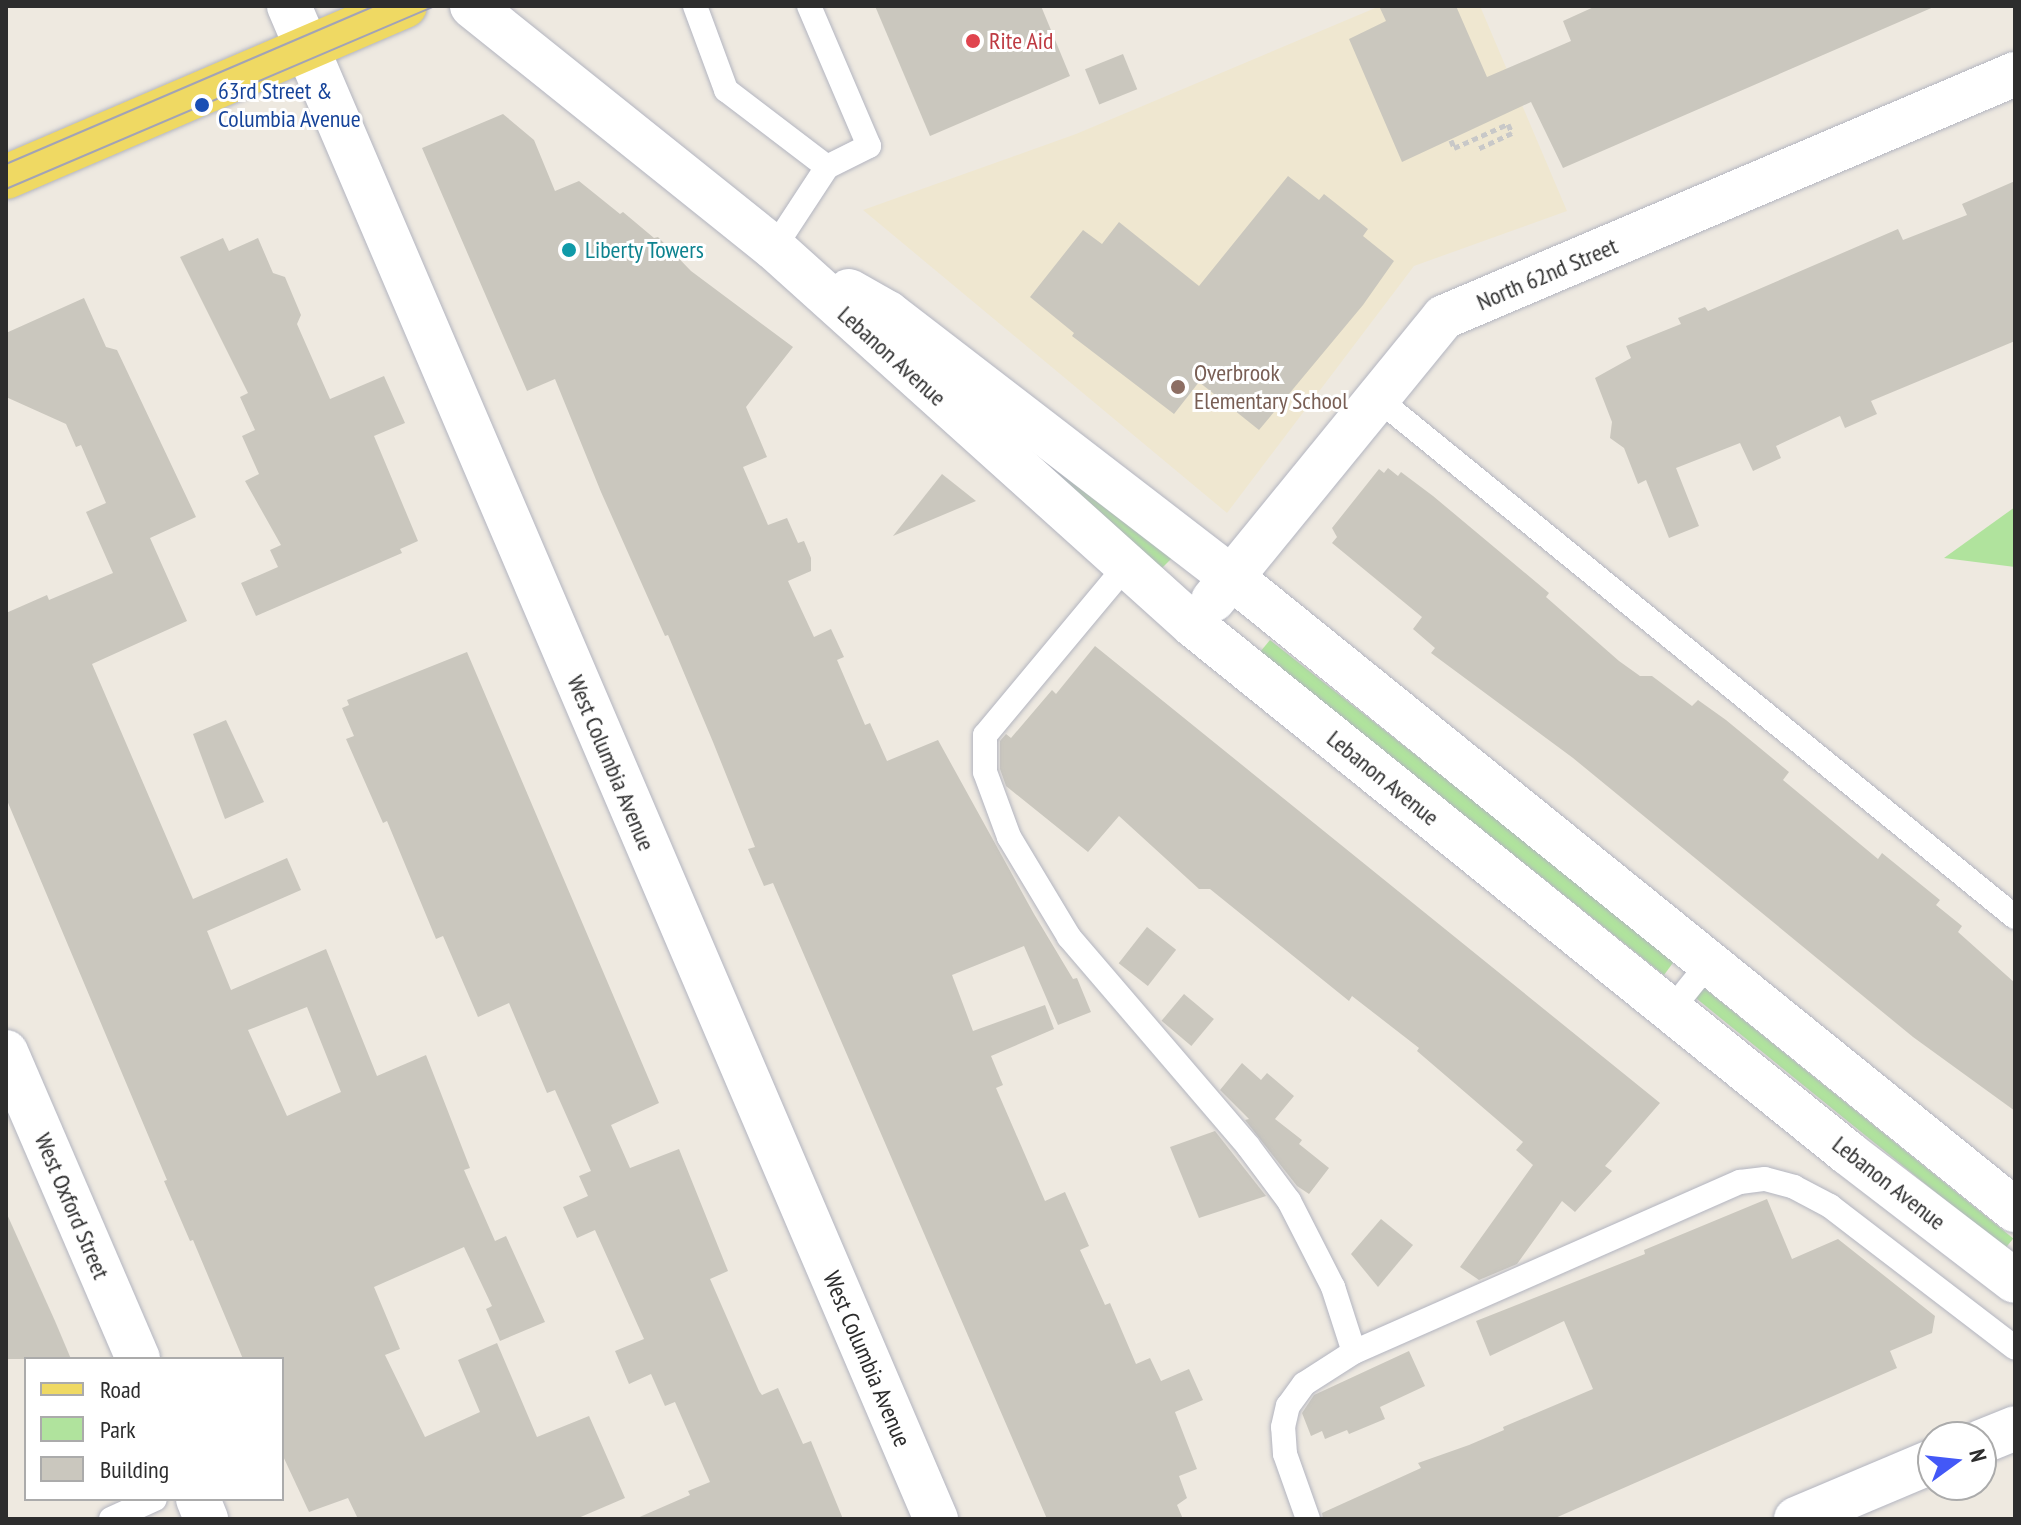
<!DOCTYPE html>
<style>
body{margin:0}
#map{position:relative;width:2021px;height:1525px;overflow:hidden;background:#eee9e0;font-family:"PT Sans Narrow",sans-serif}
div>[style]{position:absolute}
.education>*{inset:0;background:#efe7d0}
.green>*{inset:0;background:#b0e39d;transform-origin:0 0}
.building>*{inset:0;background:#cac7be;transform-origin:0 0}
.path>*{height:5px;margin-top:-2.5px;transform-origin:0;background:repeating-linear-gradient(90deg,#c8c8c8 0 6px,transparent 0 10px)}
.roads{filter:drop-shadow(0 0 2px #b3b5c0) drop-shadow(0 0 2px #b3b5c0)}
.lane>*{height:24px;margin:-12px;padding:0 12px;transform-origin:12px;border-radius:12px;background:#fff}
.street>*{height:44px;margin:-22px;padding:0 22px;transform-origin:22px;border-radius:22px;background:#fff}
.primary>*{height:44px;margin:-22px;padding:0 22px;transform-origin:22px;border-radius:22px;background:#efd963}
.tram>*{height:2px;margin:-1px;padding:0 1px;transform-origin:1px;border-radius:1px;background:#a2a3b6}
.dots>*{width:22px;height:22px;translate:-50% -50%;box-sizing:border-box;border:4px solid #fff;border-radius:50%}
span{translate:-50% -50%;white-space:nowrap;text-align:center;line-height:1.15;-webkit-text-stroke:6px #fff;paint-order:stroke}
.health-label{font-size:24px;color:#be3a42}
.left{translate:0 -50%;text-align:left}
.transit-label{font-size:24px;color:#164399}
.culture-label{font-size:24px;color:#0d838f}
.street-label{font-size:24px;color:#2d2d2d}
.education-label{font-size:24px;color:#785e54}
.frame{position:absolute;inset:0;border:8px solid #2d2d2d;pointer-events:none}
.legend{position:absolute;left:24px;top:1357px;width:260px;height:144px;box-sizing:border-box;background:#fff;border:2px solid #ababab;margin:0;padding:10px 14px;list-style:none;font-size:24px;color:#2d2d2d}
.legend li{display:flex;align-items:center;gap:16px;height:40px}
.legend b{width:40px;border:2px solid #ababab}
.north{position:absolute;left:1917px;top:1421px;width:80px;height:80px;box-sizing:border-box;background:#fff;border:2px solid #ababab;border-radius:50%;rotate:75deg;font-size:22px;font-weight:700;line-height:32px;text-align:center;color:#2d2d2d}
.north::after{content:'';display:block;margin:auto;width:28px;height:36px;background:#4358f7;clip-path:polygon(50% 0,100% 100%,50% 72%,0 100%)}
</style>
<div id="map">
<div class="education">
<div style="clip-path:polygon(1380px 6px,1480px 6px,1567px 211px,1414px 266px,1227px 513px,863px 210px,1076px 134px)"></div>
</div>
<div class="green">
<div style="clip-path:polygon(877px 312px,1172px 558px,1161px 569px)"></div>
<div style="clip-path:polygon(2015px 507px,2015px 567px,1944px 558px)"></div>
<div style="clip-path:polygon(1270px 640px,1675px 960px,1664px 975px,1260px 652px)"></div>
<div style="left:1704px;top:988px;width:398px;height:13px;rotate:39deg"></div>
</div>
<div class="building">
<div style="clip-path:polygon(875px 6px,1041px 6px,1070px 76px,930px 136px)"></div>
<div style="clip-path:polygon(1379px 6px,1456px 6px,1487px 77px,1571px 41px,1563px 21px,1596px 6px,1936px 6px,1563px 168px,1531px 102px,1402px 162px,1349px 39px,1386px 21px)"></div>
<div style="left:1123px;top:54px;width:38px;height:41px;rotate:68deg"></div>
<div style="clip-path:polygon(503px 114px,534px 140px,555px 191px,579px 181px,620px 214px,623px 212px,654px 238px,658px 237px,691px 271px,793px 347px,746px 407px,767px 457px,743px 467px,768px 525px,787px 518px,798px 543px,804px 541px,811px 558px,811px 571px,788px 581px,814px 637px,831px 629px,844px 657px,837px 660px,865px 725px,870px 723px,887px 761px,938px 740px,1034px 914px,1073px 979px,1077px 978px,1091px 1012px,1058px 1025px,1024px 946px,952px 975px,973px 1031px,1045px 1005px,1054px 1029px,991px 1056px,1003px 1085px,996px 1088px,1045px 1201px,1065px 1192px,1089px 1246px,1080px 1250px,1105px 1305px,1110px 1303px,1136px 1364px,1150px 1358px,1161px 1381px,1189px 1369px,1203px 1400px,1175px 1412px,1197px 1469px,1179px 1476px,1187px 1498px,1177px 1505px,1183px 1519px,1047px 1519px,773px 883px,764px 886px,748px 849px,755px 847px,713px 742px,668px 635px,665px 636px,601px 492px,555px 379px,527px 391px,422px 148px)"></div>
<div style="clip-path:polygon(1288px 176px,1319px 200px,1324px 194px,1368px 229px,1363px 236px,1394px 261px,1363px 305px,1259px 430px,1199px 382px,1174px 414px,1072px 336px,1074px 333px,1030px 297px,1083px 230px,1102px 244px,1119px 222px,1199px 286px)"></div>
<div style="clip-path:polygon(2015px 181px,2015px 341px,1871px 401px,1877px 414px,1845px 428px,1840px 416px,1776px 446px,1781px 458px,1753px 471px,1740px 443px,1676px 468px,1699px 526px,1669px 538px,1646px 480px,1638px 484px,1624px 448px,1610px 438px,1612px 422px,1595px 378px,1631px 358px,1626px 346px,1681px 324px,1678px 318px,1705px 307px,1708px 311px,1898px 229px,1903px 240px,1967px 215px,1962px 204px)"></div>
<div style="clip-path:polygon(223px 238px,229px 251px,258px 238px,273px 273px,285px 277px,301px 315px,297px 324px,330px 399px,384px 376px,405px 423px,374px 436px,418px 541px,400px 549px,402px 553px,256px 616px,241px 583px,278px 567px,270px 550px,281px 545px,245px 481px,259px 474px,242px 436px,255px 430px,240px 397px,248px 393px,180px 257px)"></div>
<div style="clip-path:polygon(evenodd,84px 298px,106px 347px,117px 350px,196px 517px,150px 538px,187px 621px,92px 664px,193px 899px,287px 858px,301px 890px,207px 931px,231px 990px,326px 949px,377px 1076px,426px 1055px,470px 1168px,464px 1170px,495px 1241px,506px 1236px,545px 1322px,500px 1341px,486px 1309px,492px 1306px,464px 1247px,374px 1287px,400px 1349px,385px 1355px,425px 1437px,480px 1412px,458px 1360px,497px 1343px,537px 1437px,589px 1416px,625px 1498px,576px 1519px,358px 1519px,348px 1498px,309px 1512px,282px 1454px,282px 1359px,243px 1359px,193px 1240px,190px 1241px,164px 1181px,167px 1180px,6px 798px,6px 613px,47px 595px,49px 600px,113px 573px,86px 512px,106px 503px,81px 445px,76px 447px,66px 424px,6px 397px,6px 333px,84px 298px,307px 1007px,341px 1092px,287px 1116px,248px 1030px,307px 1007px)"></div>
<div style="clip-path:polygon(1388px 468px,1398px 476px,1401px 472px,1433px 496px,1549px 593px,1546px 597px,1619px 661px,1640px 676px,1652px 676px,1692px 706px,1698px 700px,1726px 720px,1789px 772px,1783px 780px,1878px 859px,1882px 853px,1940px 900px,1936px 905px,1962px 926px,1958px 932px,2015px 983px,2015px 1111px,1913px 1037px,1573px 758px,1431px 653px,1435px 648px,1413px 629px,1422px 617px,1332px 543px,1337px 537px,1332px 528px,1379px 469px,1384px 473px)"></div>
<div style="clip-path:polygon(942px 474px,976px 501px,893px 536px)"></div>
<div style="clip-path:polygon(1095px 646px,1660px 1103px,1605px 1166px,1612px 1171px,1575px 1212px,1562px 1201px,1517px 1264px,1479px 1280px,1460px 1267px,1533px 1165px,1516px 1150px,1523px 1142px,1417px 1051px,1419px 1048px,1352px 996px,1349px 1001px,1210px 889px,1199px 889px,1119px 816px,1088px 852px,1006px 786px,1000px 769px,1000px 741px,1006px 734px,1011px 738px,1052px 690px,1056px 694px)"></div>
<div style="clip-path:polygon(467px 652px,659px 1103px,611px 1125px,630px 1168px,679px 1149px,728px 1271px,710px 1279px,759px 1391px,762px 1395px,778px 1388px,803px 1444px,811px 1441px,843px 1519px,635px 1519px,690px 1495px,688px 1491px,710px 1482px,675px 1402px,665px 1406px,651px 1374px,629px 1384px,615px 1351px,644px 1339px,595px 1230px,577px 1238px,563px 1207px,588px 1196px,579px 1176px,591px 1171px,555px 1090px,547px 1093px,509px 1003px,478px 1017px,443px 936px,436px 939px,387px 821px,383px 823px,346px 739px,354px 736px,342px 708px,349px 705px,347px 700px)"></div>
<div style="clip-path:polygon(226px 720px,264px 802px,225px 819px,193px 734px)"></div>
<div style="left:1147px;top:927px;width:37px;height:46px;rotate:38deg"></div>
<div style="left:1184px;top:994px;width:39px;height:35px;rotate:40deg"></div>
<div style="clip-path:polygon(1242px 1063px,1261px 1080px,1267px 1073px,1294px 1096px,1275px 1119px,1302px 1140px,1299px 1144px,1329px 1168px,1309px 1194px,1297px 1186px,1245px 1120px,1249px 1119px,1220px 1090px)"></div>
<div style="clip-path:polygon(1215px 1131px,1266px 1196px,1199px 1218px,1170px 1147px)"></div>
<div style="clip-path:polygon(1767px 1199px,1792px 1259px,1838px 1239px,1935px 1316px,1932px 1333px,1890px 1351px,1897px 1368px,1553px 1519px,1323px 1519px,1322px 1513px,1421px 1468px,1418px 1463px,1469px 1445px,1504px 1430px,1503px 1427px,1593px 1389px,1564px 1321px,1490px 1356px,1476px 1321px,1645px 1254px,1644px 1250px)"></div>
<div style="clip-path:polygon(6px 1212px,55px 1321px,71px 1359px,6px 1359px)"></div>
<div style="clip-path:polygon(1381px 1219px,1413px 1245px,1378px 1287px,1351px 1254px)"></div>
<div style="clip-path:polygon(1409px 1351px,1425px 1386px,1380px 1407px,1385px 1419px,1349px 1434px,1347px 1430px,1325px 1439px,1322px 1431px,1311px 1436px,1302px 1413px,1314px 1395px)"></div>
</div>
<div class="path">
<div style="left:1451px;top:140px;width:9px;rotate:69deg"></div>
<div style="left:1454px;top:148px;width:59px;rotate:-24deg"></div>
<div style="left:1508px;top:124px;width:10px;rotate:66deg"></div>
<div style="left:1512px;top:133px;width:38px;rotate:155deg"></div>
</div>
<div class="roads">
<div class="lane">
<div style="left:695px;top:6px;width:90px;rotate:69.7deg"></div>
<div style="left:726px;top:90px;width:127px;rotate:37.3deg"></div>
<div style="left:827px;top:167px;width:47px;rotate:-26.6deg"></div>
<div style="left:869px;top:146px;width:152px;rotate:-113.2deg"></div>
<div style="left:774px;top:248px;width:97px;rotate:-56.8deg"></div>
<div style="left:1377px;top:398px;width:822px;rotate:39.13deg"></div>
<div style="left:1126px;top:566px;width:220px;rotate:129.8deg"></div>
<div style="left:985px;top:735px;width:37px;rotate:90deg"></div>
<div style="left:985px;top:772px;width:69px;rotate:69.7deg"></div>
<div style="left:1009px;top:837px;width:117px;rotate:59deg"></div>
<div style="left:1069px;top:937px;width:275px;rotate:49.4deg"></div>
<div style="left:1248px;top:1146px;width:69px;rotate:53.3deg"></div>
<div style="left:1289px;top:1201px;width:97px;rotate:62.9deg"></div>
<div style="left:1333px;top:1287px;width:68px;rotate:72.1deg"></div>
<div style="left:1671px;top:1010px;width:60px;rotate:-51deg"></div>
<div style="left:111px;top:1519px;width:48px;rotate:-24.4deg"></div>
<div style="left:1308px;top:1519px;width:69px;rotate:-109.5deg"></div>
<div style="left:1285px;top:1454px;width:27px;rotate:-94deg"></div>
<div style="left:1283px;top:1427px;width:22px;rotate:-77deg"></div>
<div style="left:1288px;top:1406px;width:27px;rotate:-54deg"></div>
<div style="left:1304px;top:1384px;width:59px;rotate:-32.6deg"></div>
<div style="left:1354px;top:1352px;width:422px;rotate:-23.8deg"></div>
<div style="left:1740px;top:1182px;width:25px;rotate:-7deg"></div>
<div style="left:1765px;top:1179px;width:30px;rotate:15deg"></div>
<div style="left:1794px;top:1187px;width:41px;rotate:27.8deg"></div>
<div style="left:1830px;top:1206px;width:233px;rotate:37.5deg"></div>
</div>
<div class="street">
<div style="left:289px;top:6px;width:1646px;rotate:66.85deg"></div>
<div style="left:472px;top:6px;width:387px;rotate:38.7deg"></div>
<div style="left:774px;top:248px;width:564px;rotate:41.98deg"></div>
<div style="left:1193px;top:625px;width:841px;rotate:38.87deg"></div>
<div style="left:1848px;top:1153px;width:210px;rotate:37.5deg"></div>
<div style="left:849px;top:291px;width:45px;rotate:29.4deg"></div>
<div style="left:888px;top:313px;width:433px;rotate:37.6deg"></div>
<div style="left:1231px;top:577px;width:1008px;rotate:38.92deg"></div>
<div style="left:1213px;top:600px;width:365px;rotate:-50.8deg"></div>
<div style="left:1444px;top:317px;width:621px;rotate:-23.05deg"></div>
<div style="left:6px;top:1052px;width:334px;rotate:66.7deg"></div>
<div style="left:1981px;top:1442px;width:37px;rotate:-22deg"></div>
<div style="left:198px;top:1499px;width:22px;rotate:68deg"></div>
<div style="left:1796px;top:1519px;width:149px;rotate:-22.9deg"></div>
</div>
<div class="primary">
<div style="left:6px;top:177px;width:434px;rotate:-23.2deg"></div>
</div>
</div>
<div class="tram">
<div style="left:6px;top:164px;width:401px;rotate:-23.2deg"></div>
<div style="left:6px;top:189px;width:466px;rotate:-23.1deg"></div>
</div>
<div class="dots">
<div style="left:973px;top:41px;background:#e0444e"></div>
<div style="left:202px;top:105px;background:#1a4fb4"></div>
<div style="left:569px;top:250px;background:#0f9aa8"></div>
<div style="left:1178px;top:387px;background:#8d6e63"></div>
</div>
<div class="health-label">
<span class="left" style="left:989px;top:41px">Rite Aid</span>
</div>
<div class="transit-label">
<span class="left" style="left:218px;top:105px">63rd Street &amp;<br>Columbia Avenue</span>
</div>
<div class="culture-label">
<span class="left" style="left:585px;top:250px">Liberty Towers</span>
</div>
<div class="street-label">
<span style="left:1547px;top:274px;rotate:-23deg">North 62nd Street</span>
<span style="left:892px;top:356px;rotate:42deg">Lebanon Avenue</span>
<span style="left:611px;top:763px;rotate:67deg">West Columbia Avenue</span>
<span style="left:1383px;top:778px;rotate:39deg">Lebanon Avenue</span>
<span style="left:1889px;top:1183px;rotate:38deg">Lebanon Avenue</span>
<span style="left:72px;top:1206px;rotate:67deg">West Oxford Street</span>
<span style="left:867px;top:1359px;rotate:67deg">West Columbia Avenue</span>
</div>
<div class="education-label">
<span class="left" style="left:1194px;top:387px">Overbrook<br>Elementary School</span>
</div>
<div class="frame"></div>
<ul class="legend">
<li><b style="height:10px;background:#efd963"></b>Road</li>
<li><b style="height:22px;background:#b0e39d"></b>Park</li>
<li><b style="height:22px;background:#cac7be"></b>Building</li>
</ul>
<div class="north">N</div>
</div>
